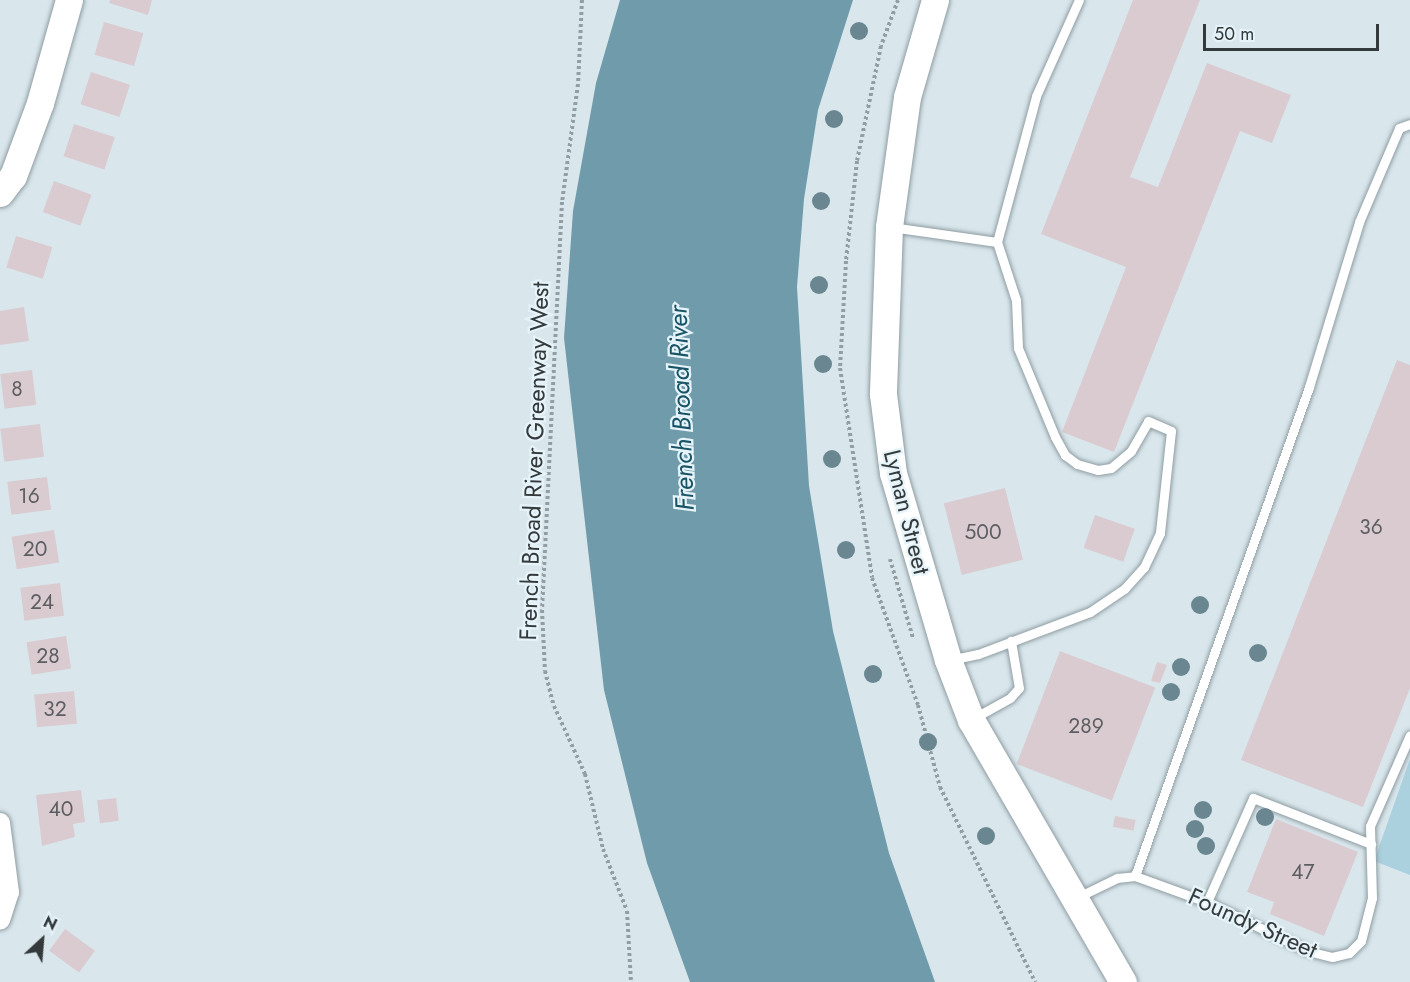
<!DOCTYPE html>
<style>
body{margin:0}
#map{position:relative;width:1410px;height:982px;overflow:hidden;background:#d9e7ed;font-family:Jost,sans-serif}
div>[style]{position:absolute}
.green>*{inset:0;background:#abd1df}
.water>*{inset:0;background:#709bab}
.building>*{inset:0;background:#d9cbd0;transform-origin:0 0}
.path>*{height:4px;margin-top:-2px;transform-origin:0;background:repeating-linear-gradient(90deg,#939ea2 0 3px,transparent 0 6px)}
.roads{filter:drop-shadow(0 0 2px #8f9da2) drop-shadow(0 0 2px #8f9da2)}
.lane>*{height:9px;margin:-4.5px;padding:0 4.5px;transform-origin:4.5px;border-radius:4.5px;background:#fff}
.street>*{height:20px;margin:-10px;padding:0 10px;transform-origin:10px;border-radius:10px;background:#fff}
.secondary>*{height:27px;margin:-13.5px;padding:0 13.5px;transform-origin:13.5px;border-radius:13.5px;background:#fff}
.trees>*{width:18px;height:18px;margin:-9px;border-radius:50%;background:#6a8791}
span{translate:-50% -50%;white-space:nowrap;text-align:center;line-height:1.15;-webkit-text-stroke:4.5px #e6f4fa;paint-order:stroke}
.number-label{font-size:21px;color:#5d5e61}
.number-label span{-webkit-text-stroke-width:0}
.street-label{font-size:24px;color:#343a3c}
.water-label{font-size:26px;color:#195366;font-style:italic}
.north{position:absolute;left:12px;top:910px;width:60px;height:60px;-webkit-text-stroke:4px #e6f4fa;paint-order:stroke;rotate:26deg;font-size:16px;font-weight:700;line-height:24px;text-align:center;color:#343a3c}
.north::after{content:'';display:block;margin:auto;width:21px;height:27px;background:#343a3c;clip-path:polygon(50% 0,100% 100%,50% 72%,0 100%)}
.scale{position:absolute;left:1203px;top:24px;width:176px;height:27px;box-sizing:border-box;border:3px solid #343a3c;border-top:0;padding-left:8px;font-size:18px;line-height:21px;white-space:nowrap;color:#343a3c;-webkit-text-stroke:4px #e6f4fa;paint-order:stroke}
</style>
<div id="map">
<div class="green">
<div style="clip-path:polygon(1410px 759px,1410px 875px,1374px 861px)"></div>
</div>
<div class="water">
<div style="clip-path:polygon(620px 0,853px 0,818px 110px,804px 199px,797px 287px,809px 486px,833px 631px,889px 853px,935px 982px,690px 982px,647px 863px,604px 690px,564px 338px,573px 211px,596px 83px)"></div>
</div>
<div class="building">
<div style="clip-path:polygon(110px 0,152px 0,148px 15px,109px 3px)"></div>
<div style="clip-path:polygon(1133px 0,1200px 0,1130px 177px,1158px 187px,1207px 63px,1291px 95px,1272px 143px,1240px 131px,1114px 452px,1062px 432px,1126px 267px,1041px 234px)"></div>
<div style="left:104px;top:22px;width:41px;height:34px;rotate:16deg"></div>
<div style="left:91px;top:72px;width:41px;height:34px;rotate:18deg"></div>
<div style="left:74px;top:124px;width:43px;height:34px;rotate:18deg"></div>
<div style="left:54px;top:181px;width:40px;height:33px;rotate:20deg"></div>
<div style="left:16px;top:236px;width:38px;height:33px;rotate:17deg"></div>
<div style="clip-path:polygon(24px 307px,29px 341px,0 345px,0 311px)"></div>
<div style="clip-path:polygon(1397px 360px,1410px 365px,1410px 688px,1363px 807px,1241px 760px)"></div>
<div style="left:32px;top:370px;width:35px;height:32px;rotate:83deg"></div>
<div style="left:40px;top:424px;width:33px;height:40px;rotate:83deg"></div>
<div style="left:47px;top:477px;width:33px;height:40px;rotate:83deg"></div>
<div style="left:1005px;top:488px;width:74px;height:63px;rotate:76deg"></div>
<div style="left:1095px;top:515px;width:42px;height:35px;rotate:19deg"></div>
<div style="left:54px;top:530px;width:33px;height:43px;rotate:81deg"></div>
<div style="left:60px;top:583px;width:33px;height:40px;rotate:83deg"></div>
<div style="left:66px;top:636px;width:33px;height:40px;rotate:81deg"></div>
<div style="left:1060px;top:651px;width:102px;height:121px;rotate:21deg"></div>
<div style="clip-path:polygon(1157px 662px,1167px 665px,1160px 683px,1151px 681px)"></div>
<div style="left:74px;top:691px;width:33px;height:40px;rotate:85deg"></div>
<div style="clip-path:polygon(81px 790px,85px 822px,73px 824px,75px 837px,42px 846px,36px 795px)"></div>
<div style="left:116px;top:798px;width:23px;height:19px;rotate:83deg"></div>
<div style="left:1115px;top:816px;width:21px;height:11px;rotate:11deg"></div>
<div style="clip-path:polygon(1276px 819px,1358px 852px,1324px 936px,1270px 914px,1274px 902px,1247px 892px)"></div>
<div style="left:65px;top:929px;width:37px;height:27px;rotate:36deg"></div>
</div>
<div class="path">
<div style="left:582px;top:0;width:84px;rotate:92.7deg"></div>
<div style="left:578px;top:84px;width:119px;rotate:97.7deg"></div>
<div style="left:562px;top:202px;width:408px;rotate:92.8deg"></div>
<div style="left:542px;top:610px;width:61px;rotate:87.2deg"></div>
<div style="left:545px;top:671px;width:36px;rotate:76deg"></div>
<div style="left:554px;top:706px;width:75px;rotate:65.5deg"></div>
<div style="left:585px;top:774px;width:77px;rotate:76.5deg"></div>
<div style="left:603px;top:849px;width:66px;rotate:68.8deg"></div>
<div style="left:627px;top:911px;width:71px;rotate:86.8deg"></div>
<div style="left:898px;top:0;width:49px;rotate:110.3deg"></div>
<div style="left:881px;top:46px;width:117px;rotate:101.8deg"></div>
<div style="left:857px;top:161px;width:101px;rotate:96.3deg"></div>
<div style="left:846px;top:261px;width:107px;rotate:93.2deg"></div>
<div style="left:840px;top:368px;width:212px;rotate:81.3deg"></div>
<div style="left:872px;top:578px;width:135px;rotate:70.1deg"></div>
<div style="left:918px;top:705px;width:85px;rotate:75deg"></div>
<div style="left:940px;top:787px;width:217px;rotate:64deg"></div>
<div style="left:890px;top:559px;width:82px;rotate:73.8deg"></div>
</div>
<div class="roads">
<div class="lane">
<div style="left:891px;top:227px;width:107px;rotate:8.1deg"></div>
<div style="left:997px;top:242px;width:61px;rotate:71.9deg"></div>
<div style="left:1016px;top:300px;width:48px;rotate:87.6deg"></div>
<div style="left:1018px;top:348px;width:96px;rotate:67.4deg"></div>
<div style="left:1055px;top:437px;width:21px;rotate:61deg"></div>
<div style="left:1065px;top:455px;width:15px;rotate:37deg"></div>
<div style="left:1077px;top:464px;width:22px;rotate:16deg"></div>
<div style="left:1098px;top:470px;width:13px;rotate:-9deg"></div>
<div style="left:1111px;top:468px;width:26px;rotate:-40deg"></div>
<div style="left:1131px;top:451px;width:34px;rotate:-60deg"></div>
<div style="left:1148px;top:421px;width:25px;rotate:23deg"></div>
<div style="left:1171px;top:431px;width:103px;rotate:96.2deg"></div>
<div style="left:1160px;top:533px;width:38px;rotate:115deg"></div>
<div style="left:1144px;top:567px;width:30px;rotate:132deg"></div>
<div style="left:1124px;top:589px;width:41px;rotate:145.9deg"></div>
<div style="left:1090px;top:612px;width:120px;rotate:159.4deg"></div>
<div style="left:978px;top:654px;width:30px;rotate:168deg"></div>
<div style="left:997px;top:242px;width:151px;rotate:-75deg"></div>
<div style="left:1036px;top:96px;width:105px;rotate:-65.9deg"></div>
<div style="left:974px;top:718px;width:41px;rotate:-29.1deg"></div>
<div style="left:1010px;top:698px;width:13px;rotate:-48deg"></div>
<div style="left:1019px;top:688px;width:48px;rotate:-99.7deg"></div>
<div style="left:1135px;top:876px;width:519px;rotate:-70.41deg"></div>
<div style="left:1309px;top:387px;width:172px;rotate:-73.1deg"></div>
<div style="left:1359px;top:222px;width:102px;rotate:-66.9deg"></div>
<div style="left:1399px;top:128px;width:12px;rotate:-20deg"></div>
<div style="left:1076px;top:898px;width:46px;rotate:-26deg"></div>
<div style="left:1117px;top:878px;width:18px;rotate:-6deg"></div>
<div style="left:1135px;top:876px;width:77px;rotate:19.9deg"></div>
<div style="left:1207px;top:902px;width:112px;rotate:25.9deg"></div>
<div style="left:1308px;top:951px;width:25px;rotate:14deg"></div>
<div style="left:1332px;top:957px;width:17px;rotate:-13deg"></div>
<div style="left:1349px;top:953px;width:17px;rotate:-45deg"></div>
<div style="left:1361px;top:941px;width:44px;rotate:-75.7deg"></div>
<div style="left:1372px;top:898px;width:72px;rotate:-91.6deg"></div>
<div style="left:1370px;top:826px;width:99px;rotate:-66.3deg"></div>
<div style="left:1207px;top:902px;width:114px;rotate:-66.1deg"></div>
<div style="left:1253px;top:798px;width:127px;rotate:21.3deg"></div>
</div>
<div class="street">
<div style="left:0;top:823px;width:70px;rotate:82.6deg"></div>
<div style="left:9px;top:892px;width:29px;rotate:108deg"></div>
</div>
<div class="secondary">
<div style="left:935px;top:0;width:101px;rotate:106.1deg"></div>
<div style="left:907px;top:97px;width:131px;rotate:97.9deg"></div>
<div style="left:889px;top:227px;width:167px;rotate:92.1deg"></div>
<div style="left:883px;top:394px;width:80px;rotate:82.8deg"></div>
<div style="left:893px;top:473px;width:195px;rotate:73.6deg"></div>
<div style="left:948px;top:660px;width:64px;rotate:69deg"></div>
<div style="left:971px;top:720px;width:303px;rotate:59.9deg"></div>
<div style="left:0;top:193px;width:21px;rotate:-53deg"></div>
<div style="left:13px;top:176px;width:78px;rotate:-69.7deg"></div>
<div style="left:40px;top:103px;width:107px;rotate:-74.3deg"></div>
</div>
</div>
<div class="trees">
<div style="left:859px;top:31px"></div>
<div style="left:834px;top:119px"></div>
<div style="left:821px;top:201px"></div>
<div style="left:819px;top:285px"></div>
<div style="left:823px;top:364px"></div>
<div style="left:832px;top:459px"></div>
<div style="left:846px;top:550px"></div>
<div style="left:1200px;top:605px"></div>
<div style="left:1258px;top:653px"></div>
<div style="left:1181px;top:667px"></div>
<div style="left:873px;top:674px"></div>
<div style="left:1171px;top:692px"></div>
<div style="left:928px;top:742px"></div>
<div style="left:1203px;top:810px"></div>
<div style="left:1265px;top:817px"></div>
<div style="left:1195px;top:829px"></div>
<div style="left:986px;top:836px"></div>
<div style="left:1206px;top:846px"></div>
</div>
<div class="number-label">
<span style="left:17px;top:389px">8</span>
<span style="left:29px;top:496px">16</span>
<span style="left:1371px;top:527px">36</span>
<span style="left:983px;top:532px">500</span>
<span style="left:35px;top:549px">20</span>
<span style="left:42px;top:602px">24</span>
<span style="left:48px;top:656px">28</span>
<span style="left:55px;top:709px">32</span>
<span style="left:1086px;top:726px">289</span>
<span style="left:61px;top:809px">40</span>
<span style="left:1303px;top:872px">47</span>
</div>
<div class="street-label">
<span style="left:534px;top:461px;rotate:-88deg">French Broad River Greenway West</span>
<span style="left:907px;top:512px;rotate:76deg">Lyman Street</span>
<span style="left:1253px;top:923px;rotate:24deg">Foundy Street</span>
</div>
<div class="water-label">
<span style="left:682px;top:408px;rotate:-92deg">French Broad River</span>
</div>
<div class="north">N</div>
<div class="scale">50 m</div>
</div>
